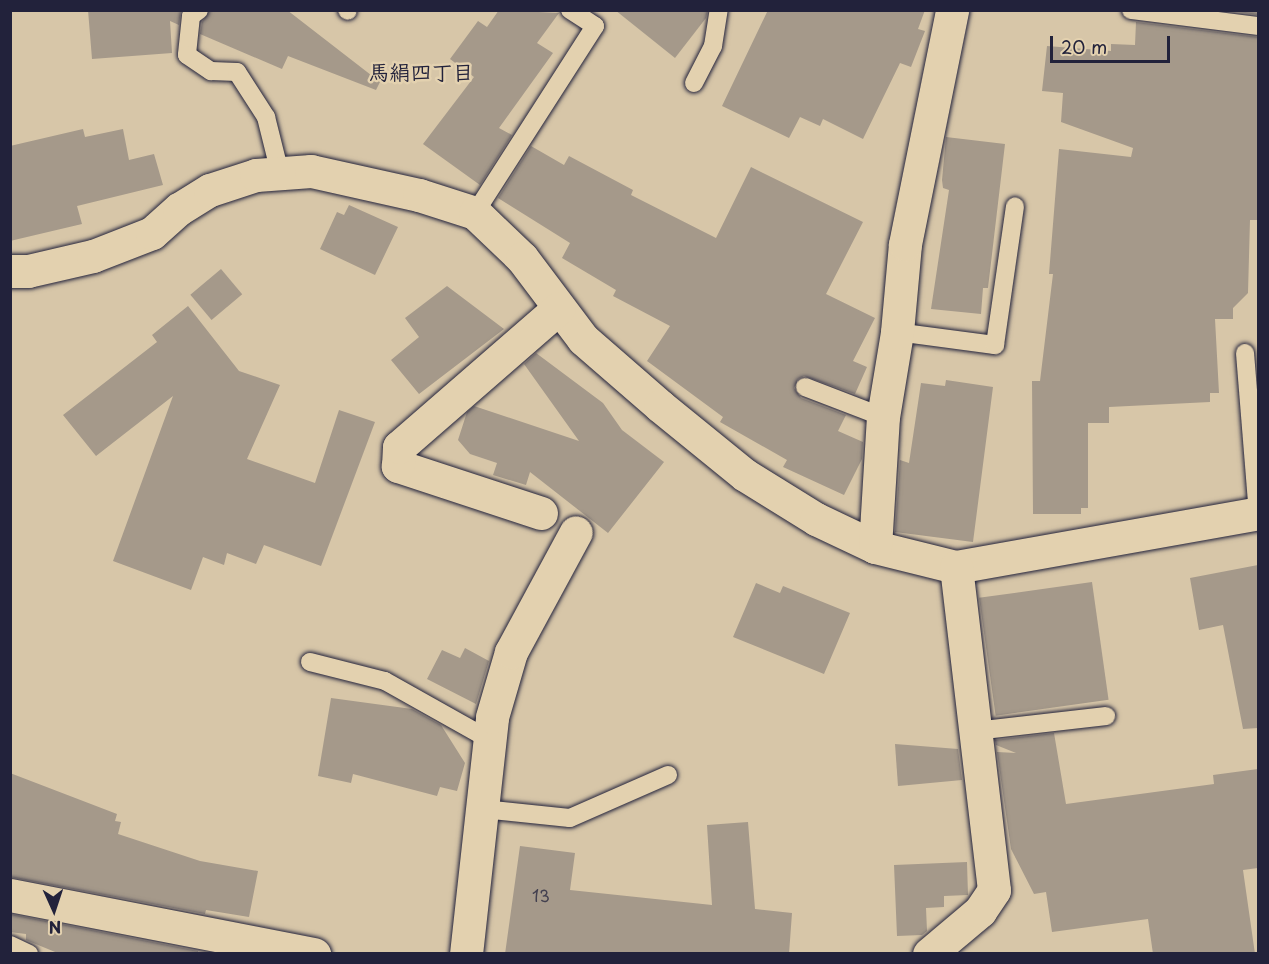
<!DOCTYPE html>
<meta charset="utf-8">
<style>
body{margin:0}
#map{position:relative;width:1269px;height:964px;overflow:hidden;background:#d7c6a8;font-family:"Playpen Sans","Klee One",sans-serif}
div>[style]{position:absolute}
.building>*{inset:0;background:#a5998a;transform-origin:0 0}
.roads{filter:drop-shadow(0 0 2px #22223b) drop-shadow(0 0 2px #22223b)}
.service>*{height:18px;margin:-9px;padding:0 9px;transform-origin:9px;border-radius:9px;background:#e3d1af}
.minor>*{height:33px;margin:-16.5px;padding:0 16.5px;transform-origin:16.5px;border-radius:16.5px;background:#e3d1af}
span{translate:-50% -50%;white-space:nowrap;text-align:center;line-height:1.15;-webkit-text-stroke:5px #e3d1af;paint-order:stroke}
.number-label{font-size:16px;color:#43404f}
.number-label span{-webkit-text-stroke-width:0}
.neighbourhood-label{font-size:21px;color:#22223b;font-weight:700}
.frame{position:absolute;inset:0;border:12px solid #22223b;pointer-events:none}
.north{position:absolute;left:24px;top:880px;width:60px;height:60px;-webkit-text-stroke:4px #e3d1af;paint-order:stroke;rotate:177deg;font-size:16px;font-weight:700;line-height:24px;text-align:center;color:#22223b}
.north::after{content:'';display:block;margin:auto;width:21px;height:27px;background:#22223b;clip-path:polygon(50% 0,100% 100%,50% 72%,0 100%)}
.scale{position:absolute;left:1050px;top:36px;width:120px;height:27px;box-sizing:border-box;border:3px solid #22223b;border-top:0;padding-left:8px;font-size:18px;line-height:21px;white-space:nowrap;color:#22223b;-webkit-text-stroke:4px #e3d1af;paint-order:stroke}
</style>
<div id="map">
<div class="building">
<div style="clip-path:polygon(88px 10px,181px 10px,179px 25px,170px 21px,172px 53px,92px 59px)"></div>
<div style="clip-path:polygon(210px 10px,287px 10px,380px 82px,376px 90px,288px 56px,282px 69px,200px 34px,202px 22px)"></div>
<div style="clip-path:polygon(499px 10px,559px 13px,537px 43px,553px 53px,499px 128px,512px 135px,480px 185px,423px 144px,474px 77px,450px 59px,478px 21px,487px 27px)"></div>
<div style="clip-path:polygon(615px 10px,708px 10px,706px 18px,675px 58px)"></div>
<div style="clip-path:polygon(768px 10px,925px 10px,918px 29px,925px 31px,911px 67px,900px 63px,863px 139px,823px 119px,820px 126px,800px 117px,789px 138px,722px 106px)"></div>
<div style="clip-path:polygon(1225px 10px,1258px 10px,1258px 15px)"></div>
<div style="clip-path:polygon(1136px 22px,1258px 37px,1258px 220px,1250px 220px,1248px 293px,1233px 308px,1233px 319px,1215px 319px,1219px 393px,1210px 393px,1210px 402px,1109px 407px,1109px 423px,1088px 423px,1088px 508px,1081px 508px,1081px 514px,1033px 514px,1032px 381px,1040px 381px,1053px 274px,1049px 274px,1059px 149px,1131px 157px,1133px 148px,1061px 122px,1063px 93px,1042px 91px,1047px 46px,1111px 51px,1111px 44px,1135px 45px)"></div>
<div style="clip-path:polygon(83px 129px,85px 137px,123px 129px,129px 160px,154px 154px,163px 185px,77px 206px,82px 224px,10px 241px,10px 146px)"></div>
<div style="clip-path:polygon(946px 137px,1005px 144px,988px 288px,983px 288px,981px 314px,931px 309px,949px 190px,943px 188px,942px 180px)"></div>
<div style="clip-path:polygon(531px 146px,564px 165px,569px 156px,633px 190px,631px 195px,716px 238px,751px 167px,863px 222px,826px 294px,875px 318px,853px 361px,867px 367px,855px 394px,804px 376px,798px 379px,794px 388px,801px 398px,846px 415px,838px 431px,863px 442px,862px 459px,844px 495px,783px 467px,787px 460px,720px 422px,723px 417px,647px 361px,670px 326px,613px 296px,616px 290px,562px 258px,570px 243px,498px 198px)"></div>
<div style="clip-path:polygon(349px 205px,398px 227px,375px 275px,320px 249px,337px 212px,344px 215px)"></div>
<div style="left:221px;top:269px;width:33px;height:40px;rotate:50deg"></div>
<div style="clip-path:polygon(447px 286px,504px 329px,419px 394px,391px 360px,419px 337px,405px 318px)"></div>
<div style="clip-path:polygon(188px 306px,239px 371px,280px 385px,247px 459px,315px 483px,339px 410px,375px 422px,321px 566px,264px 545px,256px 564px,227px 553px,224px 565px,203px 557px,191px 590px,113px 561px,173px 396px,96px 456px,63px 415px,157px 342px,152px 335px)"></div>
<div style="clip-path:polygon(536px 353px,603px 403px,622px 430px,664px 462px,608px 533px,530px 472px,526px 485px,493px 475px,497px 463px,470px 454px,458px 440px,467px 412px,474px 406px,579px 441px,524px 364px)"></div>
<div style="clip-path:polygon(946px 380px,993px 387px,973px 542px,895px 532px,900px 460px,909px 463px,921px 383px,945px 386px)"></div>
<div style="clip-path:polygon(1258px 565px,1258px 728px,1243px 729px,1223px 625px,1199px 630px,1190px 578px)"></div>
<div style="left:1092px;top:582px;width:119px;height:114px;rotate:82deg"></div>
<div style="clip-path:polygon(756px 583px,780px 593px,783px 586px,850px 613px,824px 674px,733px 637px)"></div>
<div style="clip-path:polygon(465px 648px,489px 661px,476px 704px,427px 679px,442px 650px,460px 658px)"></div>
<div style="clip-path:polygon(331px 698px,412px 709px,441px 725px,465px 763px,457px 791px,440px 787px,437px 796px,353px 774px,351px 783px,318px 776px)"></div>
<div style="clip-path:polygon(1054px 733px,1066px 804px,1214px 784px,1213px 775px,1258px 769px,1258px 868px,1243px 870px,1255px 954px,1153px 954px,1148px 919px,1052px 932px,1046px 892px,1034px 894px,1011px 849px,997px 752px,1016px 753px,996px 745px,995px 740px)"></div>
<div style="clip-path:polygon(895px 744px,958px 749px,962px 780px,898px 786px)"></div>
<div style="clip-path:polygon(10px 773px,117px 814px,115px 821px,121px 822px,118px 834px,200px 861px,258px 871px,249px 917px,206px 910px,205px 914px,10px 877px)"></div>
<div style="clip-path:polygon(748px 822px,755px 909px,792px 913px,789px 954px,505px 954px,520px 846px,575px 853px,570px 890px,712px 905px,707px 825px)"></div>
<div style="clip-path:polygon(967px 862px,968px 895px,944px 896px,944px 907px,926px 908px,927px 931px,922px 935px,897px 936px,894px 865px)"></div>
<div style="clip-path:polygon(10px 914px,198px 951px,198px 954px,60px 954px,26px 940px,26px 934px,10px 932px)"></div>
</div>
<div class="roads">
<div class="service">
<div style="left:199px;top:10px;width:10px;rotate:143deg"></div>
<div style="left:191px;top:16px;width:39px;rotate:96deg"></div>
<div style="left:187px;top:55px;width:29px;rotate:34deg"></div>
<div style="left:211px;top:71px;width:26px;rotate:2deg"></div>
<div style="left:237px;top:72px;width:54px;rotate:57.2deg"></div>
<div style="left:266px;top:117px;width:58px;rotate:76deg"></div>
<div style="left:347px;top:10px;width:1px;rotate:45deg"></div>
<div style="left:1131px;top:10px;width:128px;rotate:7.2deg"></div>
<div style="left:694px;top:83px;width:42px;rotate:-62.8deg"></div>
<div style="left:713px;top:46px;width:36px;rotate:-81deg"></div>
<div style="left:475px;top:213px;width:222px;rotate:-57.3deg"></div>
<div style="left:595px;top:26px;width:30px;rotate:-147deg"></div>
<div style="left:897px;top:332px;width:99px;rotate:7.6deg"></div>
<div style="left:995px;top:345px;width:140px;rotate:-81.8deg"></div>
<div style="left:1245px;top:353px;width:161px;rotate:85.4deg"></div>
<div style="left:805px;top:387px;width:84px;rotate:21deg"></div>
<div style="left:310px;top:662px;width:77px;rotate:14.2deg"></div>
<div style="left:385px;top:681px;width:120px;rotate:29.3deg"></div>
<div style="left:975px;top:731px;width:132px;rotate:-6.5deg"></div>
<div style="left:483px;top:809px;width:87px;rotate:5.9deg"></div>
<div style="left:570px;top:818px;width:107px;rotate:-23.7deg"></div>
<div style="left:10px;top:945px;width:21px;rotate:25deg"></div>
</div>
<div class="minor">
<div style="left:10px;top:271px;width:18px"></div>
<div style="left:28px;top:271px;width:67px;rotate:-13deg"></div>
<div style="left:93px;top:256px;width:63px;rotate:-21.3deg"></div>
<div style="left:152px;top:233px;width:36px;rotate:-42deg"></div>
<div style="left:179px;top:209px;width:36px;rotate:-32deg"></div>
<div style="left:210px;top:190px;width:48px;rotate:-18.1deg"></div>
<div style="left:256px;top:175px;width:55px;rotate:-4.2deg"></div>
<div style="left:311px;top:171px;width:111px;rotate:12.5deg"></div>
<div style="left:419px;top:195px;width:59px;rotate:17.8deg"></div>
<div style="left:475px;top:213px;width:65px;rotate:43.8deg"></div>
<div style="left:522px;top:258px;width:101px;rotate:53deg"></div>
<div style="left:583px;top:339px;width:102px;rotate:41deg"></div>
<div style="left:660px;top:406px;width:109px;rotate:39.1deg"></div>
<div style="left:745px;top:475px;width:84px;rotate:31.8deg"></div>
<div style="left:816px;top:519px;width:65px;rotate:25.4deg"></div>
<div style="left:875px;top:547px;width:83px;rotate:13.9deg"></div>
<div style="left:956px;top:567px;width:307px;rotate:-10.1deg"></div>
<div style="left:541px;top:513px;width:151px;rotate:-161.8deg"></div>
<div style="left:398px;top:466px;width:19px;rotate:-87deg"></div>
<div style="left:399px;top:447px;width:212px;rotate:-41deg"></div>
<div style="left:875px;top:547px;width:130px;rotate:-86.5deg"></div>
<div style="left:883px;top:417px;width:86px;rotate:-80.6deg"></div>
<div style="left:897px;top:332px;width:88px;rotate:-84.8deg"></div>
<div style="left:905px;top:244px;width:239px;rotate:-78.6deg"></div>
<div style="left:10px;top:895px;width:310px;rotate:11deg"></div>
<div style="left:466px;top:954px;width:238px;rotate:-83.7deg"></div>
<div style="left:492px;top:717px;width:68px;rotate:-73.7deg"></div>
<div style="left:511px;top:652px;width:136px;rotate:-61.6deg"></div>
<div style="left:929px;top:954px;width:67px;rotate:-40.1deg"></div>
<div style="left:980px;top:911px;width:25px;rotate:-56deg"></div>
<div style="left:994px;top:890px;width:325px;rotate:-96.7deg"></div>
</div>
</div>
<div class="number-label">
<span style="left:541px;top:895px">13</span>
</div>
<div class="neighbourhood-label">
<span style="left:421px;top:71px">馬絹四丁目</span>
</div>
<div class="frame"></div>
<div class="north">N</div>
<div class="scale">20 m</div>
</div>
